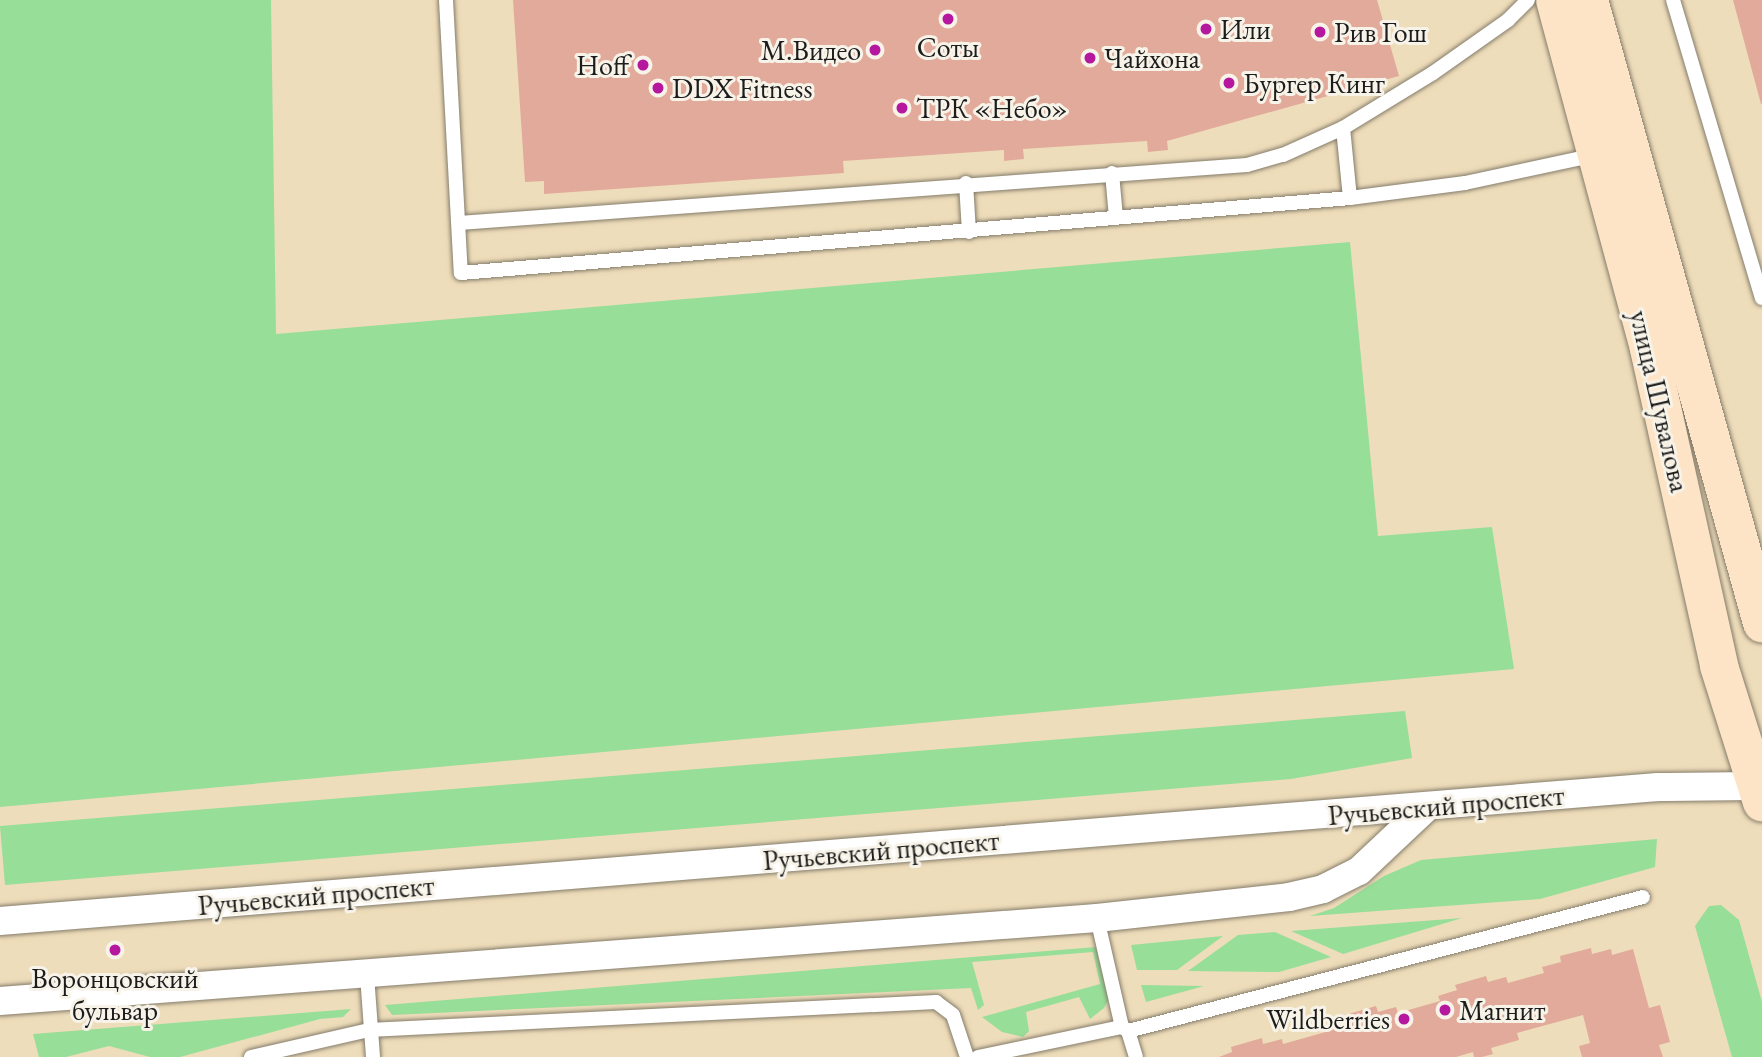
<!DOCTYPE html>
<meta charset="utf-8">
<style>
body{margin:0}
#map{position:relative;width:1762px;height:1057px;overflow:hidden;background:#eeddba;font-family:"EB Garamond",serif}
div>[style]{position:absolute}
.green>*{inset:0;background:#97de98}
.building>*{inset:0;background:#e2aa9a}
.roads{filter:drop-shadow(0 0 2px #857c6b) drop-shadow(0 0 2px #857c6b)}
.lane>*{height:14px;margin:-7px;padding:0 7px;transform-origin:7px;border-radius:7px;background:#fff}
.street>*{height:28px;margin:-14px;padding:0 14px;transform-origin:14px;border-radius:14px;background:#fff}
.secondary>*{height:38px;margin:-19px;padding:0 19px;transform-origin:19px;border-radius:19px;background:#fee4c6}
.dots>*{width:19px;height:19px;translate:-50% -50%;box-sizing:border-box;border:4px solid #f7f3e8;border-radius:50%}
span{translate:-50% -50%;white-space:nowrap;text-align:center;line-height:1.15;-webkit-text-stroke:6px #f7f3e8;paint-order:stroke}
.poi-label{font-size:28px;color:#1c1c1c}
.left{translate:0 -50%;text-align:left}
.right{translate:-100% -50%;text-align:right}
.street-label{font-size:28px;color:#1c1c1c}
</style>
<div id="map">
<div class="green">
<div style="clip-path:polygon(0 0,271px 0,276px 334px,1350px 242px,1378px 536px,1492px 527px,1514px 669px,0 807px)"></div>
<div style="clip-path:polygon(1405px 711px,1412px 758px,1291px 779px,5px 885px,0 826px)"></div>
<div style="clip-path:polygon(1657px 839px,1655px 867px,1540px 899px,1310px 916px,1334px 908px,1384px 876px,1421px 860px)"></div>
<div style="clip-path:polygon(1721px 905px,1739px 920px,1762px 1002px,1762px 1057px,1732px 1057px,1695px 926px,1709px 906px)"></div>
<div style="clip-path:polygon(1462px 918px,1343px 954px,1291px 931px)"></div>
<div style="clip-path:polygon(1275px 932px,1331px 957px,1279px 972px,1188px 971px,1238px 935px)"></div>
<div style="clip-path:polygon(1223px 936px,1177px 970px,1137px 970px,1131px 945px)"></div>
<div style="clip-path:polygon(1096px 947px,1109px 999px,1104px 1008px,1090px 1019px,1079px 997px,1026px 1012px,1029px 1031px,1023px 1037px,1002px 1032px,982px 1017px,1100px 984px,1093px 952px,972px 962px,984px 1005px,978px 1010px,971px 988px,392px 1015px,385px 1005px)"></div>
<div style="clip-path:polygon(1141px 985px,1204px 986px,1146px 1002px)"></div>
<div style="clip-path:polygon(351px 1009px,343px 1017px,320px 1019px,180px 1057px,150px 1057px,109px 1046px,66px 1057px,39px 1057px,33px 1034px)"></div>
</div>
<div class="building">
<div style="clip-path:polygon(513px 0,1377px 0,1399px 76px,1167px 141px,1168px 150px,1148px 152px,1147px 141px,1023px 149px,1024px 159px,1004px 161px,1004px 150px,843px 161px,844px 173px,544px 194px,544px 181px,525px 182px)"></div>
<div style="clip-path:polygon(1733px 0,1762px 0,1762px 104px,1761px 104px)"></div>
<div style="clip-path:polygon(1591px 948px,1592px 954px,1611px 949px,1612px 955px,1633px 949px,1649px 1008px,1660px 1005px,1670px 1042px,1659px 1045px,1663px 1057px,1582px 1057px,1579px 1046px,1590px 1043px,1583px 1015px,1517px 1033px,1519px 1040px,1491px 1048px,1493px 1054px,1482px 1057px,1474px 1057px,1473px 1052px,1456px 1057px,1219px 1057px,1232px 1052px,1231px 1047px,1262px 1038px,1263px 1044px,1282px 1039px,1283px 1044px,1329px 1031px,1328px 1026px,1347px 1021px,1345px 1015px,1376px 1006px,1378px 1012px,1396px 1007px,1398px 1013px,1440px 1001px,1438px 996px,1457px 990px,1455px 985px,1486px 976px,1488px 982px,1506px 977px,1508px 983px,1544px 973px,1542px 967px,1561px 962px,1560px 956px)"></div>
</div>
<div class="roads">
<div class="lane">
<div style="left:446px;top:0;width:273px;rotate:86.9deg"></div>
<div style="left:461px;top:273px;width:892px;rotate:-4.82deg"></div>
<div style="left:1350px;top:198px;width:116px;rotate:-7.4deg"></div>
<div style="left:1465px;top:183px;width:134px;rotate:-12.1deg"></div>
<div style="left:1673px;top:0;width:311px;rotate:73.4deg"></div>
<div style="left:1343px;top:128px;width:70px;rotate:84.3deg"></div>
<div style="left:1112px;top:173px;width:45px;rotate:84.9deg"></div>
<div style="left:966px;top:183px;width:49px;rotate:86.5deg"></div>
<div style="left:459px;top:223px;width:790px;rotate:-4.21deg"></div>
<div style="left:1247px;top:165px;width:37px;rotate:-16deg"></div>
<div style="left:1283px;top:155px;width:66px;rotate:-24.2deg"></div>
<div style="left:1343px;top:128px;width:105px;rotate:-31.4deg"></div>
<div style="left:1433px;top:73px;width:92px;rotate:-35.2deg"></div>
<div style="left:1508px;top:20px;width:28px;rotate:-45deg"></div>
<div style="left:1097px;top:918px;width:112px;rotate:77.1deg"></div>
<div style="left:1122px;top:1027px;width:7px;rotate:34deg"></div>
<div style="left:1128px;top:1031px;width:27px;rotate:73deg"></div>
<div style="left:367px;top:975px;width:82px;rotate:85.8deg"></div>
<div style="left:1128px;top:1031px;width:532px;rotate:-14.58deg"></div>
<div style="left:251px;top:1057px;width:121px;rotate:-12.9deg"></div>
<div style="left:369px;top:1030px;width:568px;rotate:-2.83deg"></div>
<div style="left:936px;top:1002px;width:21px;rotate:37deg"></div>
<div style="left:953px;top:1015px;width:44px;rotate:71.6deg"></div>
<div style="left:978px;top:1057px;width:147px;rotate:-11.8deg"></div>
</div>
<div class="street">
<div style="left:0;top:921px;width:1663px;rotate:-4.62deg"></div>
<div style="left:1658px;top:787px;width:104px;rotate:-0.6deg"></div>
<div style="left:0;top:1001px;width:1100px;rotate:-4.33deg"></div>
<div style="left:1097px;top:918px;width:193px;rotate:-6.2deg"></div>
<div style="left:1289px;top:897px;width:35px;rotate:-13deg"></div>
<div style="left:1323px;top:889px;width:40px;rotate:-26.6deg"></div>
<div style="left:1359px;top:871px;width:93px;rotate:-43.3deg"></div>
</div>
<div class="secondary">
<div style="left:1555px;top:0;width:361px;rotate:74.9deg"></div>
<div style="left:1649px;top:349px;width:325px;rotate:77.5deg"></div>
<div style="left:1719px;top:666px;width:143px;rotate:72.5deg"></div>
<div style="left:1589px;top:0;width:647px;rotate:74.48deg"></div>
</div>
</div>
<div class="dots">
<div style="left:948px;top:19px;background:#b5179e"></div>
<div style="left:1206px;top:29px;background:#b5179e"></div>
<div style="left:1320px;top:32px;background:#b5179e"></div>
<div style="left:875px;top:50px;background:#b5179e"></div>
<div style="left:1090px;top:58px;background:#b5179e"></div>
<div style="left:643px;top:65px;background:#b5179e"></div>
<div style="left:1229px;top:83px;background:#b5179e"></div>
<div style="left:658px;top:88px;background:#b5179e"></div>
<div style="left:902px;top:108px;background:#b5179e"></div>
<div style="left:115px;top:950px;background:#b5179e"></div>
<div style="left:1445px;top:1010px;background:#b5179e"></div>
<div style="left:1404px;top:1019px;background:#b5179e"></div>
</div>
<div class="poi-label">
<span class="left" style="left:1220px;top:29px">Или</span>
<span class="left" style="left:1334px;top:32px">Рив Гош</span>
<span style="left:948px;top:47px">Соты</span>
<span class="right" style="left:861px;top:50px">М.Видео</span>
<span class="left" style="left:1104px;top:58px">Чайхона</span>
<span class="right" style="left:629px;top:65px">Hoff</span>
<span class="left" style="left:1243px;top:83px">Бургер Кинг</span>
<span class="left" style="left:672px;top:88px">DDX Fitness</span>
<span class="left" style="left:916px;top:108px">ТРК «Небо»</span>
<span style="left:115px;top:994px">Воронцовский<br>бульвар</span>
<span class="left" style="left:1459px;top:1010px">Магнит</span>
<span class="right" style="left:1390px;top:1019px">Wildberries</span>
</div>
<div class="street-label">
<span style="left:1660px;top:401px;rotate:77deg">улица Шувалова</span>
<span style="left:1446px;top:805px;rotate:-5deg">Ручьевский проспект</span>
<span style="left:881px;top:850px;rotate:-5deg">Ручьевский проспект</span>
<span style="left:316px;top:895px;rotate:-5deg">Ручьевский проспект</span>
</div>
</div>
